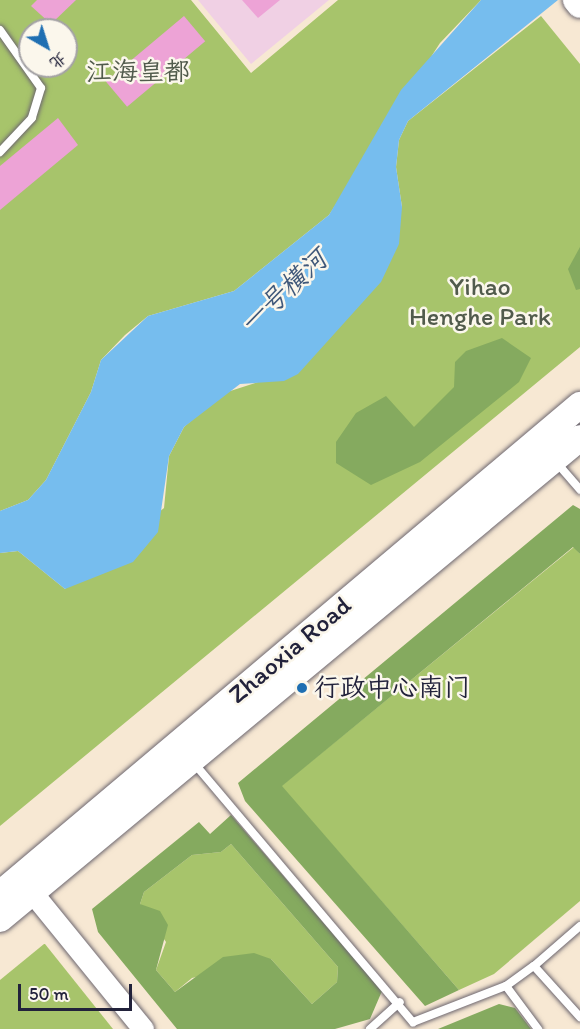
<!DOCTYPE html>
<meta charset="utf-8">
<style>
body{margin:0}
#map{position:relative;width:580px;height:1029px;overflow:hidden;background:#f7e8d3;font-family:Itim,"LXGW WenKai TC",sans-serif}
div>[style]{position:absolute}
.built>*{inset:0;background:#f0d0e4}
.green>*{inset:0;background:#a7c46b}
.forest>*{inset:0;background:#85aa5f}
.water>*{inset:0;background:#76bdee}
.building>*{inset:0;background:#eda3d6;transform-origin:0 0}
.roads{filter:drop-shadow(0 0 2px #6d6770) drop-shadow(0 0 2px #6d6770)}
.service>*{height:8px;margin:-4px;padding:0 4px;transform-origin:4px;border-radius:4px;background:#fff}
.tertiary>*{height:21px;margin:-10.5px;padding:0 10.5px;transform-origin:10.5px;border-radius:10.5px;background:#fff}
.primary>*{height:26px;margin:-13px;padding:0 13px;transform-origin:13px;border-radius:13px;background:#fff}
.dots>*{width:16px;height:16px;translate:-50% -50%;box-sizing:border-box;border:3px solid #fbf7ec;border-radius:50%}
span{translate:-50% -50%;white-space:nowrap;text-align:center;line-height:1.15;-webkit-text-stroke:5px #fbf7ec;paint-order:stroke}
.park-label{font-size:26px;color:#515b4c}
.street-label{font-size:26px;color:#22223b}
.poi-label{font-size:26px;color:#22223b}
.left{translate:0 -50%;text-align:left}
.water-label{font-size:27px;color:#3f587a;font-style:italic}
.north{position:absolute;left:18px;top:18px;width:60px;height:60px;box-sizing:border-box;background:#fbf7ec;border:2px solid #a4a2a5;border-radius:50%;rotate:141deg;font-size:16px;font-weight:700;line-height:24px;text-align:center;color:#22223b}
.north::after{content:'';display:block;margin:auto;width:21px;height:27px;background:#1f6fb2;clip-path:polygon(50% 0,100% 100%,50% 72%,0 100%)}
.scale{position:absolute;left:18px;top:984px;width:114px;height:27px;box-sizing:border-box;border:3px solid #22223b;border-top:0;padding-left:8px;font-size:18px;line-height:21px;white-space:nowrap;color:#22223b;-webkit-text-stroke:4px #fbf7ec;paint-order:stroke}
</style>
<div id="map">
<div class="built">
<div style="clip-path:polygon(198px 0,329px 0,251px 64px)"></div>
</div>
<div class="green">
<div style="clip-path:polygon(evenodd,0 0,191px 0,251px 73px,338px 0,481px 0,440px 43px,329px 215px,234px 291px,148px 316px,125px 335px,101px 360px,91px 392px,46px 480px,28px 500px,0 511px,0 0,30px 30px,66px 30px,66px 66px,30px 66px,30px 30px)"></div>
<div style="clip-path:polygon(541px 16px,580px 64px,580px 347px,0 826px,0 553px,18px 551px,65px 589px,164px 508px,169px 456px,184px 427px,221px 394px,258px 382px,402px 207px,396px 167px,399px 140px,408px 121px)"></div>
<div style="clip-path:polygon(574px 547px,580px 554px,580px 901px,494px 974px,459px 990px,281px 786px)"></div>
<div style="clip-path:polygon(231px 844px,338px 967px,337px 982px,312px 1004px,271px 959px,192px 978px,175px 992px,156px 970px,166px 942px,140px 904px,144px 892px,192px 855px,221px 852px)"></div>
<div style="clip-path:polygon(44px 944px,45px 944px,113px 1029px,0 1029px,0 980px)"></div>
</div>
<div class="forest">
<div style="clip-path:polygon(580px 247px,580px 289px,576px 290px,568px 269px)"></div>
<div style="clip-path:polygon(502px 338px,531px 358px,519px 382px,420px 462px,371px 485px,336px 463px,336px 442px,356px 413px,386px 396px,414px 427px,454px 387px,455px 362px,466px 351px)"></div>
<div style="clip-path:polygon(573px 505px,580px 509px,580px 554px,573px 547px,282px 786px,459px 990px,425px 1006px,245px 801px,238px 783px)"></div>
<div style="clip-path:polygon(evenodd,231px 815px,382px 991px,370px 1019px,335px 1029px,177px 1029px,98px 932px,92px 909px,199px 822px,210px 834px,231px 815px,231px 844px,338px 967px,337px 982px,312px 1004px,271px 959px,254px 953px,223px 957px,175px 992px,156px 970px,168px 925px,160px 911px,140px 904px,144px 892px,192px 855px,221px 852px,231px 844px)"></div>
<div style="clip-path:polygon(499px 1004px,515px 1008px,531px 1029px,438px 1029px)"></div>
</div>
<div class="water">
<div style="clip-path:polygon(481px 0,558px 0,408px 121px,399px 140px,396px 167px,402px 207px,399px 244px,381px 282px,298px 374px,284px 381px,240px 384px,184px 427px,169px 456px,158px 532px,133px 562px,65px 589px,18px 551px,0 553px,0 511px,28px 500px,46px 480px,91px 392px,101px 360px,148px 316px,234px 291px,329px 215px,401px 90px)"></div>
</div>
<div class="building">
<div style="clip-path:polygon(37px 0,76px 0,51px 24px,31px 6px)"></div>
<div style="clip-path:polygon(242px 0,280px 0,258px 18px)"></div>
<div style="left:184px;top:16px;width:33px;height:102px;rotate:50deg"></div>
<div style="clip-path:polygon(58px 118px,78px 145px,0 210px,0 166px)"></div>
</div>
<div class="roads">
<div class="service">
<div style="left:0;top:30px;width:71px;rotate:54.7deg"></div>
<div style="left:41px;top:88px;width:31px;rotate:107deg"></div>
<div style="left:32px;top:118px;width:47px;rotate:133.3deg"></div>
<div style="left:556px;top:462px;width:37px;rotate:49deg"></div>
<div style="left:193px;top:762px;width:341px;rotate:49.8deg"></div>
<div style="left:413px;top:1022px;width:100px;rotate:-21.2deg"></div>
<div style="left:506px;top:986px;width:34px;rotate:-36deg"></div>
<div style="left:534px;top:966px;width:69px;rotate:48deg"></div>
<div style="left:534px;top:966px;width:61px;rotate:-41deg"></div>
<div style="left:506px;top:986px;width:54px;rotate:53.3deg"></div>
<div style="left:370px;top:1029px;width:40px;rotate:-42deg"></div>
</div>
<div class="tertiary">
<div style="left:22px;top:880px;width:192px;rotate:50.9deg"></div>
</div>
<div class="primary">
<div style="left:576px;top:0;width:6px;rotate:51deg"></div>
<div style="left:0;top:894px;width:759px;rotate:-40.13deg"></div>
<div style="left:0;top:919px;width:753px;rotate:-39.67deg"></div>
</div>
</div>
<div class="dots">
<div style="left:302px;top:688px;background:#1f6fb2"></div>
</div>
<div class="park-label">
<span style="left:138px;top:72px">江海皇都</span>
<span style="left:480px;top:302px">Yihao<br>Henghe Park</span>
</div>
<div class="street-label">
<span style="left:290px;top:650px;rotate:-40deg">Zhaoxia Road</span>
</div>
<div class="poi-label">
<span class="left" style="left:314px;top:688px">行政中心南门</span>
</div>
<div class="water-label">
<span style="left:283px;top:291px;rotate:-43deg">一号横河</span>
</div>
<div class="north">北</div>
<div class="scale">50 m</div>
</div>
